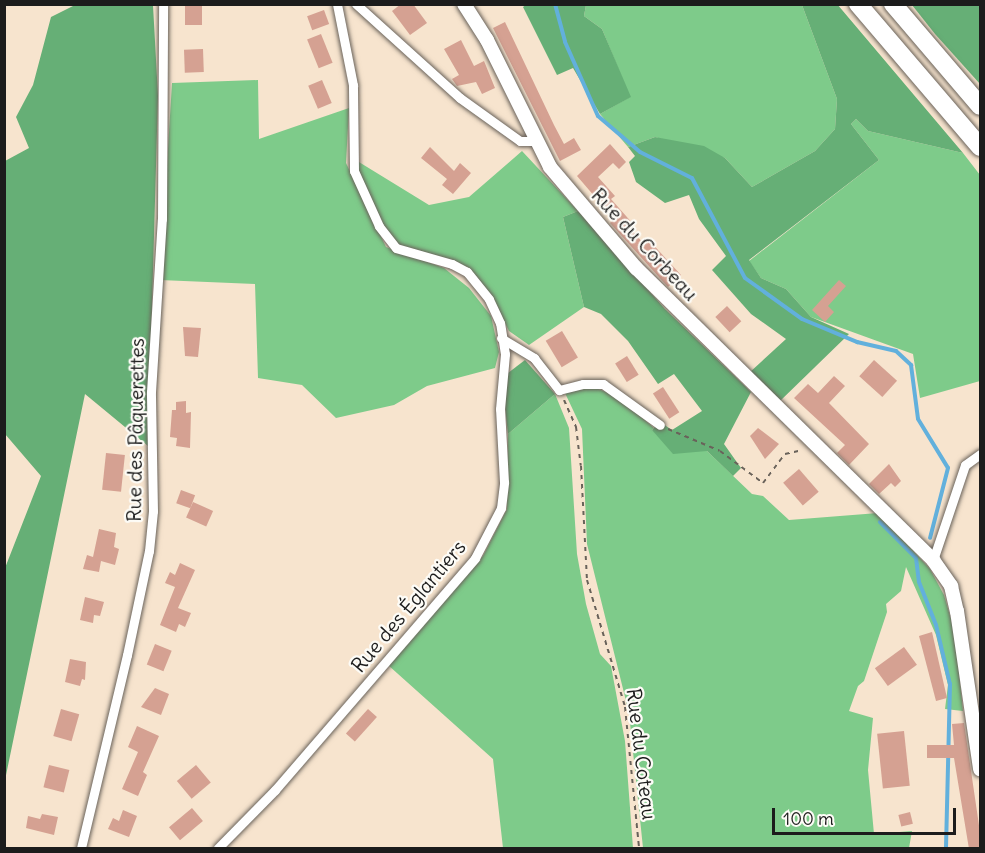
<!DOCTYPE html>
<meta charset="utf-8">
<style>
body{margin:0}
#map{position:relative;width:985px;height:853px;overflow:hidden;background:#f7e4ce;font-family:Delius,sans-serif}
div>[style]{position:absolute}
.green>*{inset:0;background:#7ecb8a}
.forest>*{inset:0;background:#66af76}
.stream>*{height:4px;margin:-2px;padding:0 2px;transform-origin:2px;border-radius:2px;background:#62b0dc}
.building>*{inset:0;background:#d5a192;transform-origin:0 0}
.path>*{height:2px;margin-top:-1px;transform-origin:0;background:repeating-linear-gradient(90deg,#69625a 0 4.5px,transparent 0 9px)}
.roads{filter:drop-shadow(0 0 2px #69625a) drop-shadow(0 0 2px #69625a)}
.street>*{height:9px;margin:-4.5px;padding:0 4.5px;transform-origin:4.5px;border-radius:4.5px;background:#fff}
.secondary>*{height:14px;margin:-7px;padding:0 7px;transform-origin:7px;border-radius:7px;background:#fff}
.highway>*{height:18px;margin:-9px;padding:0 9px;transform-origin:9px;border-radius:9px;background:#fff}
span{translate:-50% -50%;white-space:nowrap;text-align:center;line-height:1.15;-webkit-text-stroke:4.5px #fdfcf7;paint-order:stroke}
.street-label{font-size:20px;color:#1c1c1c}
.frame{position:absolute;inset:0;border:6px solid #1c1c1c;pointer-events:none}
.scale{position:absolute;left:772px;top:808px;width:184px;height:27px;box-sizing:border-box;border:3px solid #1c1c1c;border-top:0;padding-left:8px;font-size:18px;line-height:21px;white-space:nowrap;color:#1c1c1c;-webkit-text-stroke:4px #fdfcf7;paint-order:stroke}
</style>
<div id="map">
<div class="green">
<div style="clip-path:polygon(586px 5px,802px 5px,837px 99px,835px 129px,815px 151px,752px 187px,725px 158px,655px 137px,628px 147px,600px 114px,630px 97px,602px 29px,584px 16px)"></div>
<div style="clip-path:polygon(258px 80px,259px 139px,349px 108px,346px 163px,386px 247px,444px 268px,469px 288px,491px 316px,499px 352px,495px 368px,427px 386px,394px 405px,336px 418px,302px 385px,258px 378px,255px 284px,160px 280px,172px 83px)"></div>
<div style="clip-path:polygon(856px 119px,868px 131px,963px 153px,980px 175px,980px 381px,920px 398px,913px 354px,811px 317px,786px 289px,761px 278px,749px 261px,879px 160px,851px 124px)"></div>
<div style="clip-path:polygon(522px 151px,578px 211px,563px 217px,584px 307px,529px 345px,509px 331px,496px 305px,461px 266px,401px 248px,383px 229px,354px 159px,429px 205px,469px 197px)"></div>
<div style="clip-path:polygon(591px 386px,618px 397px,654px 428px,652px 430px,707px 451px,752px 494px,763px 496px,789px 520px,878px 513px,930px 569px,944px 595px,955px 633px,963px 711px,945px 709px,948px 685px,936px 635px,906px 567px,901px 591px,886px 604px,887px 612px,864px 681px,858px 686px,849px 711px,873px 718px,868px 770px,874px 834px,912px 831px,909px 848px,643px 848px,629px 713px,587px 544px,582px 429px,565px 393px)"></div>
<div style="clip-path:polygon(555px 394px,569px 428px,577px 554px,586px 604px,600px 654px,611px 666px,625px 741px,633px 848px,503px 848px,493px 759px,388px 665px,483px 556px,507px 509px,508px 434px)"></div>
</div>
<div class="forest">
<div style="clip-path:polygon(527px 4px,586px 5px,584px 16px,602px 29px,631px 97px,600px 114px,573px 68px,557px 75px,523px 7px)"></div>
<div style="clip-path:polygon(837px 4px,963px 153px,868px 131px,856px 119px,851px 124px,879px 160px,749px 260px,761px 278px,786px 289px,811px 317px,849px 334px,779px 402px,749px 373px,786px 339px,751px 314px,712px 270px,726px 256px,699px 219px,689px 195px,665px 203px,636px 182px,629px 162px,635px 156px,628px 147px,655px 137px,704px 146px,725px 158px,752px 187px,815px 151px,835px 129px,837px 99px,802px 5px)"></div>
<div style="clip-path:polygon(75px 5px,153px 5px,158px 96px,148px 446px,85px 394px,5px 780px,5px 568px,41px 476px,5px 434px,5px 161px,29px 148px,16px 117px,33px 85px,51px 17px)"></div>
<div style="clip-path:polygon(912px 5px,980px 5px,980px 84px,935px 34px)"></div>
<div style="clip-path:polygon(578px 211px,665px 309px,751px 392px,724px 444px,741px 468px,733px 476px,707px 451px,673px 454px,652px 430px,660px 422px,672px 430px,702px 411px,674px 374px,658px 384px,628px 341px,601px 314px,584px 307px,563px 217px)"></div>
<div style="clip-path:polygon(525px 360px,555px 394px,508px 434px,504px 398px,508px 373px)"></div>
</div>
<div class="stream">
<div style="left:555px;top:4px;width:39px;rotate:75deg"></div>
<div style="left:565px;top:42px;width:81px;rotate:66deg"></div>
<div style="left:598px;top:116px;width:55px;rotate:40.6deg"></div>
<div style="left:640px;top:152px;width:58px;rotate:26.6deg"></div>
<div style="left:692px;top:178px;width:113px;rotate:62.1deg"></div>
<div style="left:745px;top:278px;width:70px;rotate:35.7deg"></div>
<div style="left:802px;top:319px;width:60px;rotate:22.7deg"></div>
<div style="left:857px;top:342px;width:40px;rotate:13deg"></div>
<div style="left:896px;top:351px;width:21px;rotate:43deg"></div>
<div style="left:911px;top:365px;width:54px;rotate:82.6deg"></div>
<div style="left:918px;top:419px;width:57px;rotate:58.5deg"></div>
<div style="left:948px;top:468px;width:72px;rotate:104.4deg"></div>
<div style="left:880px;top:522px;width:51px;rotate:45deg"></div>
<div style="left:916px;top:558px;width:24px;rotate:83deg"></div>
<div style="left:919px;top:582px;width:46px;rotate:68.4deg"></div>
<div style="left:936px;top:625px;width:61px;rotate:76.7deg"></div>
<div style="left:950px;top:684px;width:164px;rotate:91.4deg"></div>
</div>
<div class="building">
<div style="left:185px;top:4px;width:17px;height:21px"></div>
<div style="clip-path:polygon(401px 4px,413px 4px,427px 23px,410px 35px,392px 11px)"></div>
<div style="left:324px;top:10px;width:15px;height:18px;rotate:70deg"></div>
<div style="clip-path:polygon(505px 22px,554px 125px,564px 144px,574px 138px,581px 150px,560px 161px,493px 28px)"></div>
<div style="left:321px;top:34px;width:31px;height:15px;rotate:68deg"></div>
<div style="clip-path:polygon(461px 40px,474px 66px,484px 61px,495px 88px,482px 94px,476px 82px,457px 86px,452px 79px,459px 75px,444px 49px)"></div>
<div style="left:203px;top:49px;width:23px;height:19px;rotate:88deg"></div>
<div style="left:322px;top:80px;width:25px;height:15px;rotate:67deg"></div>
<div style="clip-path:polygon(610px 144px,626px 162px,619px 169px,613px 163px,598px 177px,615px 196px,611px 199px,634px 225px,631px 229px,643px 243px,648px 239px,681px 275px,668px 287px,610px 223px,614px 219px,577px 176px)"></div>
<div style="clip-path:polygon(430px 147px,454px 171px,460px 163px,471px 173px,453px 194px,442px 185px,447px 179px,421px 158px)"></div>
<div style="clip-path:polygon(839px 280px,846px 286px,828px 306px,834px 312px,825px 322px,812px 310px)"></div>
<div style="left:727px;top:306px;width:21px;height:16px;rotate:47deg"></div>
<div style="clip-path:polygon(183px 327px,201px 328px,198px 357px,185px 356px)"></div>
<div style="left:562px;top:331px;width:31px;height:19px;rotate:59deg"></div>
<div style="left:627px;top:356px;width:22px;height:14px;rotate:58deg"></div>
<div style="left:874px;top:360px;width:31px;height:22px;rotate:42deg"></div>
<div style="clip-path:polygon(834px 376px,845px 386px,829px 403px,869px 444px,849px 465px,837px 453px,845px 445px,794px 398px,808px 384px,818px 393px)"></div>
<div style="left:663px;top:387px;width:30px;height:12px;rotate:57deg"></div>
<div style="clip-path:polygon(186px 401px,186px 413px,191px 412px,190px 448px,176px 446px,177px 438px,170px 437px,172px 410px,176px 410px,176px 402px)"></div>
<div style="clip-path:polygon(758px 428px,779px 444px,765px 459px,750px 436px)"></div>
<div style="left:106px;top:453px;width:19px;height:37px;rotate:6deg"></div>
<div style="clip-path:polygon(889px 464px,901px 481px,895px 487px,891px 483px,879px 494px,869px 484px)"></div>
<div style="left:799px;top:469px;width:30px;height:21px;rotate:49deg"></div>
<div style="left:181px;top:490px;width:15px;height:14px;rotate:20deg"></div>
<div style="left:193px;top:502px;width:22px;height:17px;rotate:24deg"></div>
<div style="clip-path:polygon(99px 529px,116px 533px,114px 547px,119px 549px,115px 565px,101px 561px,99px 572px,83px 569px,87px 555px,93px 557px)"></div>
<div style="clip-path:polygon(180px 563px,195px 570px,178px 608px,191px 613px,185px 627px,179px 624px,176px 632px,160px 625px,175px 587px,165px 583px,170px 572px,175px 575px)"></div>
<div style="clip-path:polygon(85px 597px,104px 602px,100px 616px,94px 615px,93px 623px,80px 620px)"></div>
<div style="clip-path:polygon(932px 632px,947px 698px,936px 701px,919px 636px)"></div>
<div style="left:155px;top:644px;width:18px;height:22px;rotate:22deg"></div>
<div style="left:904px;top:647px;width:22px;height:36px;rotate:54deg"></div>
<div style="clip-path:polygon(70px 659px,86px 662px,85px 680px,82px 679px,80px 686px,65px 682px)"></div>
<div style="clip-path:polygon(155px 688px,169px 694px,161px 715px,141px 707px)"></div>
<div style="left:61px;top:709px;width:19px;height:28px;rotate:16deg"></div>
<div style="left:368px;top:709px;width:12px;height:33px;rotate:42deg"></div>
<div style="clip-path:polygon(964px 723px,981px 839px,980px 849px,969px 849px,954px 758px,927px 758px,927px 745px,954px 745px,952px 724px)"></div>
<div style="clip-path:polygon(137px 726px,159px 736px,143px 772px,147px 775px,138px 796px,122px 789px,138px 752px,128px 747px)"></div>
<div style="left:904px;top:731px;width:55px;height:27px;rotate:84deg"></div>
<div style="left:49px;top:765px;width:21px;height:23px;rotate:14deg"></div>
<div style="left:196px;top:765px;width:23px;height:25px;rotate:50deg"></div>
<div style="left:192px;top:808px;width:17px;height:30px;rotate:50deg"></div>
<div style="clip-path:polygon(123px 810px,137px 816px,129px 837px,108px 829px,113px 818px,119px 821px)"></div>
<div style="left:910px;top:812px;width:12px;height:12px;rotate:76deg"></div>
<div style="clip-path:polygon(42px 814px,58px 817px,54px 835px,26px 828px,28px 816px,40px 819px)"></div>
</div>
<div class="path">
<div style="left:564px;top:400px;width:30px;rotate:66deg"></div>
<div style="left:576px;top:427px;width:39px;rotate:83deg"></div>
<div style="left:581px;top:466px;width:114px;rotate:87deg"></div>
<div style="left:587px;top:580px;width:133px;rotate:73.3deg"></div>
<div style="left:625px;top:707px;width:142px;rotate:84.3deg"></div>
<div style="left:668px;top:429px;width:56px;rotate:22.9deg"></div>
<div style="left:720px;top:451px;width:54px;rotate:36.7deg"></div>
<div style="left:763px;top:483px;width:36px;rotate:-53deg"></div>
<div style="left:785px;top:454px;width:17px;rotate:-13deg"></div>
</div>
<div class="roads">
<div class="street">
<div style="left:356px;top:4px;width:140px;rotate:42.1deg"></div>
<div style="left:460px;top:98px;width:74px;rotate:35.6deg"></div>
<div style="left:520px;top:141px;width:14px"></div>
<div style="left:501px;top:338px;width:39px;rotate:31deg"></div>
<div style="left:534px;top:358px;width:41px;rotate:52deg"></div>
<div style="left:559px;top:390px;width:25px;rotate:-14deg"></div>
<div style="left:583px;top:384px;width:20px"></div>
<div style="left:603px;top:384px;width:70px;rotate:35.7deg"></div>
<div style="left:933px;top:560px;width:100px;rotate:-71.4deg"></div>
<div style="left:965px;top:465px;width:19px;rotate:-36deg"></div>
<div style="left:81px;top:848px;width:198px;rotate:-76.6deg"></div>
<div style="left:127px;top:655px;width:106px;rotate:-78.1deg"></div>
<div style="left:149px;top:551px;width:40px;rotate:-84.3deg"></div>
<div style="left:153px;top:511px;width:119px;rotate:-91deg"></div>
<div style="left:151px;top:392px;width:173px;rotate:-86.4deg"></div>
<div style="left:162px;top:219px;width:215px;rotate:-89.7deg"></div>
<div style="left:218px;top:848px;width:81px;rotate:-45.5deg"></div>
<div style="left:275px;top:790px;width:306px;rotate:-49.2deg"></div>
<div style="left:475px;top:558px;width:56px;rotate:-62.5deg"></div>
<div style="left:501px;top:508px;width:26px;rotate:-83deg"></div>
<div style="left:504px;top:482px;width:73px;rotate:-93.1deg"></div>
<div style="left:500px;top:409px;width:55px;rotate:-84.8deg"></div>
<div style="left:505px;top:354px;width:31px;rotate:-99deg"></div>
<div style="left:500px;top:323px;width:26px;rotate:-115deg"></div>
<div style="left:489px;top:299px;width:35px;rotate:-129deg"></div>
<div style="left:467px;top:272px;width:17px;rotate:-152deg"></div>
<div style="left:452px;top:264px;width:58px;rotate:-164.1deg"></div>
<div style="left:396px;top:248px;width:28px;rotate:-128deg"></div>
<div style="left:379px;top:226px;width:60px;rotate:-114.4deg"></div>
<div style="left:354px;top:171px;width:86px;rotate:-90.7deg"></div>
<div style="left:353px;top:85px;width:83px;rotate:-101.2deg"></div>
</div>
<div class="secondary">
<div style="left:464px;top:4px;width:43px;rotate:57.4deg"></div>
<div style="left:487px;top:40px;width:142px;rotate:63.6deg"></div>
<div style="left:550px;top:167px;width:133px;rotate:49.6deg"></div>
<div style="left:636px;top:268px;width:417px;rotate:44.5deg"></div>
<div style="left:933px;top:560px;width:32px;rotate:55deg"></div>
<div style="left:951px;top:586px;width:26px;rotate:77deg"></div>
<div style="left:957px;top:611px;width:160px;rotate:81.7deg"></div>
</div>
<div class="highway">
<div style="left:858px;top:4px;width:188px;rotate:49.5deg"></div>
<div style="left:893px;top:4px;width:134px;rotate:49.5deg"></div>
</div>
</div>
<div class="street-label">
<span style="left:645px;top:244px;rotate:47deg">Rue du Corbeau</span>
<span style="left:135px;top:430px;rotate:-89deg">Rue des Pâquerettes</span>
<span style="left:408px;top:606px;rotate:-50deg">Rue des Églantiers</span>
<span style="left:642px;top:754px;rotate:83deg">Rue du Coteau</span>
</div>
<div class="frame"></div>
<div class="scale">100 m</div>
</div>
